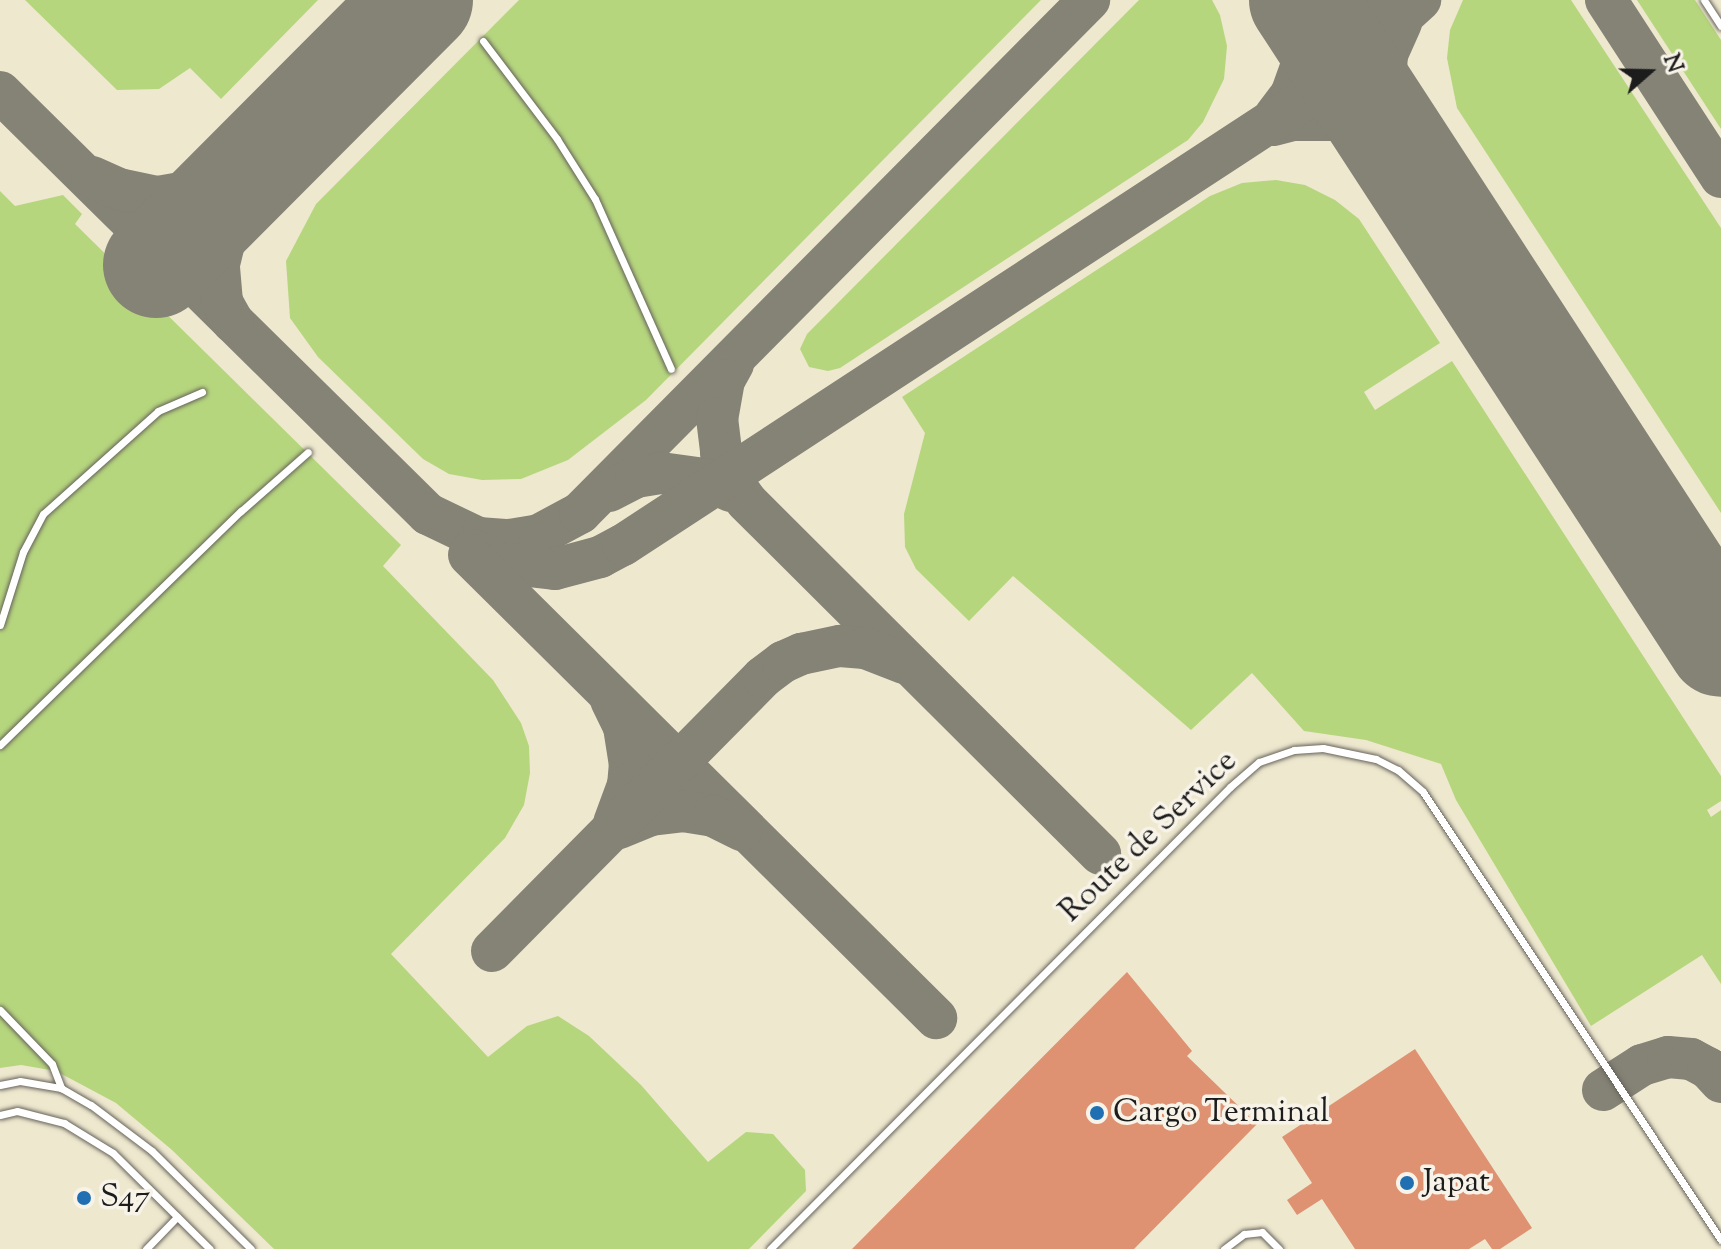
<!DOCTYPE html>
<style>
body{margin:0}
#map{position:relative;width:1721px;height:1249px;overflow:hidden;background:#eee8cf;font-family:"Sorts Mill Goudy",serif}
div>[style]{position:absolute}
.green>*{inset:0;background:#b6d67e}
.taxiway>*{height:42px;margin:-21px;padding:0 21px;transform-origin:21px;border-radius:21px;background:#858276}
.runway>*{height:106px;margin:-53px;padding:0 53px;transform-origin:53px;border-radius:53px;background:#858276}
.building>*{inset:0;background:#df9271}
.roads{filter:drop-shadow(0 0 2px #66635b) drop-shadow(0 0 2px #66635b)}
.lane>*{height:7px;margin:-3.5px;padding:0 3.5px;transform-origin:3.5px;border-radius:3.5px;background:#fff}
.dots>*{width:22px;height:22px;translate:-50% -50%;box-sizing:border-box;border:4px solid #f7f3e8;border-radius:50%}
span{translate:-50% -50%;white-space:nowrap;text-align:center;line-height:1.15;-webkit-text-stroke:7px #f7f3e8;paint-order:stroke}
.street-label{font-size:32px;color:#1c1c1c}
.poi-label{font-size:32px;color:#1c1c1c}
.left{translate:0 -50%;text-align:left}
.north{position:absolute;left:1609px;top:32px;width:80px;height:80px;-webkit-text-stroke:6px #f7f3e8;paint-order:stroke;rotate:70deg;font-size:22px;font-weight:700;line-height:32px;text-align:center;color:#1c1c1c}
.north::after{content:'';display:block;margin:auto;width:28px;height:36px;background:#1c1c1c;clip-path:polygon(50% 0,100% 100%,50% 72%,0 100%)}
</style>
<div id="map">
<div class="green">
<div style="clip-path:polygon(25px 0,318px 0,221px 99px,190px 68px,159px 89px,117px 90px)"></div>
<div style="clip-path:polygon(519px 0,1041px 0,646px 400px,568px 460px,521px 479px,482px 480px,449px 474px,423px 459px,318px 357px,290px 318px,286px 261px,316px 204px)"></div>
<div style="clip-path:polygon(1139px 0,1212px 0,1220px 15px,1227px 46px,1224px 79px,1203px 122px,1188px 140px,840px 368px,828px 371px,809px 367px,800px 349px,807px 334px)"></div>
<div style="clip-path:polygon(1463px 0,1571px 0,1721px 228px,1721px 513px,1457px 108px,1447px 58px,1450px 30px)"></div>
<div style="clip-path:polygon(1637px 0,1695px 0,1721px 40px,1721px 129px)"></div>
<div style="clip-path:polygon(1276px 180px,1305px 185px,1335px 200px,1359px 219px,1440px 343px,1364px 392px,1375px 410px,1452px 361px,1721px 776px,1721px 801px,1707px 810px,1711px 817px,1721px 810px,1721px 984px,1702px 955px,1591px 1026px,1456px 800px,1441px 764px,1366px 740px,1304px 731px,1252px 673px,1191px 730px,1013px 576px,969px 621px,916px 569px,905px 547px,904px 514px,925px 433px,902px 397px,1210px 196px,1242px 183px)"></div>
<div style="clip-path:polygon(0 191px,15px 206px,63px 195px,82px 214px,75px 224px,401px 545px,383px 566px,493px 680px,521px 723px,529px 746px,530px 773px,524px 805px,505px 838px,391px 954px,488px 1057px,527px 1026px,558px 1016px,589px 1036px,641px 1085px,708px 1162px,746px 1132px,773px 1134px,805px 1170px,806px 1191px,749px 1249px,274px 1249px,172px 1150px,116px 1103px,56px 1071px,21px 1065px,0 1068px)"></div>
</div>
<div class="taxiway">
<div style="left:1357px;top:0;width:26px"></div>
<div style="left:1606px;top:0;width:211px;rotate:57deg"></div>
<div style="left:1401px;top:23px;width:35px;rotate:114deg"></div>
<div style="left:1387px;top:55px;width:41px;rotate:94.2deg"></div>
<div style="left:1384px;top:96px;width:21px;rotate:79deg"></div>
<div style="left:1388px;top:117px;width:45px;rotate:68deg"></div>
<div style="left:0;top:92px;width:601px;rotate:44.6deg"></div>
<div style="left:428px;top:514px;width:55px;rotate:25.6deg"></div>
<div style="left:478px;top:538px;width:31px;rotate:4deg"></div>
<div style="left:509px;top:540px;width:30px;rotate:-9deg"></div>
<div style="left:539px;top:535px;width:47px;rotate:-28.2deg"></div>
<div style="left:580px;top:513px;width:723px;rotate:-45.22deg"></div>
<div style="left:1275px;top:116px;width:26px;rotate:-53deg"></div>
<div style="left:1291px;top:95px;width:45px;rotate:-70.3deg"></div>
<div style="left:1306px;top:53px;width:27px;rotate:-92deg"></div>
<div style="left:1305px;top:26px;width:27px;rotate:-105deg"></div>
<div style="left:1273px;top:125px;width:21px;rotate:-14deg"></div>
<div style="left:1293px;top:120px;width:44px"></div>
<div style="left:1337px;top:120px;width:51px;rotate:24.5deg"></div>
<div style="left:1383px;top:141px;width:42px;rotate:44deg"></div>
<div style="left:92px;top:177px;width:30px;rotate:24deg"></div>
<div style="left:119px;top:189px;width:40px;rotate:12deg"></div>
<div style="left:158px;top:197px;width:47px;rotate:-9.9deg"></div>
<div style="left:204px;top:189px;width:57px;rotate:-28.4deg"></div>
<div style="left:254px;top:162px;width:34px;rotate:-40deg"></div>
<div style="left:233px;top:322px;width:23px;rotate:-119deg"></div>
<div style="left:222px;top:302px;width:38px;rotate:-95deg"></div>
<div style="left:219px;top:264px;width:42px;rotate:-76.3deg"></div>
<div style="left:229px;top:223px;width:64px;rotate:-63.8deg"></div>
<div style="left:257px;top:166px;width:15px;rotate:-48deg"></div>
<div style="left:733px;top:364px;width:18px;rotate:119deg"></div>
<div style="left:724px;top:380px;width:39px;rotate:100deg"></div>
<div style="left:717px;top:418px;width:35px;rotate:83deg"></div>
<div style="left:721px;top:453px;width:35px;rotate:66deg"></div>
<div style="left:735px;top:485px;width:19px;rotate:55deg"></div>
<div style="left:746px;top:501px;width:500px;rotate:44.9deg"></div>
<div style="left:609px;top:491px;width:30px;rotate:-27deg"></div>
<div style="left:636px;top:477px;width:25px;rotate:-9deg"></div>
<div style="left:661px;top:473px;width:44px;rotate:7.8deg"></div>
<div style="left:705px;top:479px;width:29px;rotate:25deg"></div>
<div style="left:472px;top:550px;width:33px;rotate:23deg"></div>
<div style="left:502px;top:563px;width:53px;rotate:6.5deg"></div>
<div style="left:555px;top:569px;width:47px;rotate:-14.9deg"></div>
<div style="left:600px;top:557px;width:26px;rotate:-28deg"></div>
<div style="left:623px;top:545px;width:842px;rotate:-33.18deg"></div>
<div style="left:1328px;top:84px;width:125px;rotate:-42.4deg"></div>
<div style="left:469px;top:555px;width:658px;rotate:44.75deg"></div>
<div style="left:611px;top:700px;width:30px;rotate:64deg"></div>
<div style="left:624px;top:727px;width:36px;rotate:81deg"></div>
<div style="left:630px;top:763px;width:22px;rotate:95deg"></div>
<div style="left:628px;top:785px;width:40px;rotate:110.2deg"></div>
<div style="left:619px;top:828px;width:35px;rotate:-22deg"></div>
<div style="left:651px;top:815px;width:32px;rotate:-7deg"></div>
<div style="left:683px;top:811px;width:30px;rotate:9deg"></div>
<div style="left:713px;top:816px;width:32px;rotate:26deg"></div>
<div style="left:492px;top:951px;width:385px;rotate:-45.3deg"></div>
<div style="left:763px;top:677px;width:25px;rotate:-37deg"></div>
<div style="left:783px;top:662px;width:20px;rotate:-24deg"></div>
<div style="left:801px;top:654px;width:40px;rotate:-12deg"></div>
<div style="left:840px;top:646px;width:25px;rotate:5deg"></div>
<div style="left:865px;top:648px;width:42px;rotate:21deg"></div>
<div style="left:1603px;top:1090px;width:46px;rotate:-32.7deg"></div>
<div style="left:1642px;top:1065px;width:27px;rotate:-17deg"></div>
<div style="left:1668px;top:1057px;width:23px;rotate:5deg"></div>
<div style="left:1691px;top:1059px;width:19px;rotate:28deg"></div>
<div style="left:1708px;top:1068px;width:19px;rotate:47deg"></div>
</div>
<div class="runway">
<div style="left:1302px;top:0;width:768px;rotate:56.95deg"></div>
<div style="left:156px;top:265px;width:374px;rotate:-45.1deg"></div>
</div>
<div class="building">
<div style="clip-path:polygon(1127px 972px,1192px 1051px,1187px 1056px,1257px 1124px,1134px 1249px,852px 1249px)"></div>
<div style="clip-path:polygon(1415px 1049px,1532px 1228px,1500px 1249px,1492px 1249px,1485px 1239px,1469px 1249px,1355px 1249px,1322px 1199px,1297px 1215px,1287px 1200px,1312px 1183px,1282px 1137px)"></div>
</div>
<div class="roads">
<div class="lane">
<div style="left:1704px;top:0;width:31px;rotate:57deg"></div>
<div style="left:483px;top:41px;width:123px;rotate:52.9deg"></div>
<div style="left:557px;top:139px;width:71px;rotate:57.7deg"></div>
<div style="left:595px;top:199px;width:186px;rotate:65.9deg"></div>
<div style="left:0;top:625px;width:77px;rotate:-72.5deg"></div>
<div style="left:23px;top:552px;width:43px;rotate:-62.2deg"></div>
<div style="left:43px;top:514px;width:154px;rotate:-41.8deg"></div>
<div style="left:158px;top:411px;width:48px;rotate:-23.4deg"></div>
<div style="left:0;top:745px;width:336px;rotate:-44.2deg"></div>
<div style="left:241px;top:511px;width:89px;rotate:-41.4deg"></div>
<div style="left:0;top:1010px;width:75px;rotate:46.1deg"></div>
<div style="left:52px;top:1064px;width:26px;rotate:69deg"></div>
<div style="left:0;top:1085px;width:20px;rotate:-11deg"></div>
<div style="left:20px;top:1081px;width:42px;rotate:9.7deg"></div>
<div style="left:61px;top:1088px;width:34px;rotate:30deg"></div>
<div style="left:91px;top:1105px;width:76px;rotate:37deg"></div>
<div style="left:152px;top:1151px;width:139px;rotate:44.7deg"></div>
<div style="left:0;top:1115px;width:17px;rotate:-13deg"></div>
<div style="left:17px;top:1111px;width:49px;rotate:14.3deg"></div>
<div style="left:64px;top:1123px;width:57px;rotate:31.5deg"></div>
<div style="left:113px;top:1153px;width:136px;rotate:44.7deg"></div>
<div style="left:146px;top:1249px;width:45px;rotate:-45.9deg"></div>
<div style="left:770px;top:1249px;width:652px;rotate:-45.12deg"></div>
<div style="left:1230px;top:787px;width:38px;rotate:-41deg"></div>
<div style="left:1259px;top:762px;width:37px;rotate:-19deg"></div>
<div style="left:1294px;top:750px;width:29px;rotate:-4deg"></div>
<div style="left:1323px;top:748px;width:54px;rotate:11.7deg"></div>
<div style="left:1376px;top:759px;width:25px;rotate:27deg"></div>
<div style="left:1398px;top:770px;width:33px;rotate:41deg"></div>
<div style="left:1423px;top:792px;width:538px;rotate:56.37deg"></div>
<div style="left:1224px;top:1249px;width:25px;rotate:-37deg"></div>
<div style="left:1244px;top:1234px;width:18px;rotate:-6deg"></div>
<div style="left:1262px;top:1232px;width:24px;rotate:45deg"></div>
</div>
</div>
<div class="dots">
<div style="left:1097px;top:1113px;background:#1f6fb2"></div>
<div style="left:1407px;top:1183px;background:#1f6fb2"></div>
<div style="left:84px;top:1198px;background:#1f6fb2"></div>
</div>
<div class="street-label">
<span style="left:1149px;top:837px;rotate:-44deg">Route de Service</span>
</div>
<div class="poi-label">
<span class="left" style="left:1113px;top:1113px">Cargo Terminal</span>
<span class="left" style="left:1423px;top:1183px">Japat</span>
<span class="left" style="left:100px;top:1198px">S47</span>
</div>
<div class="north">N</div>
</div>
